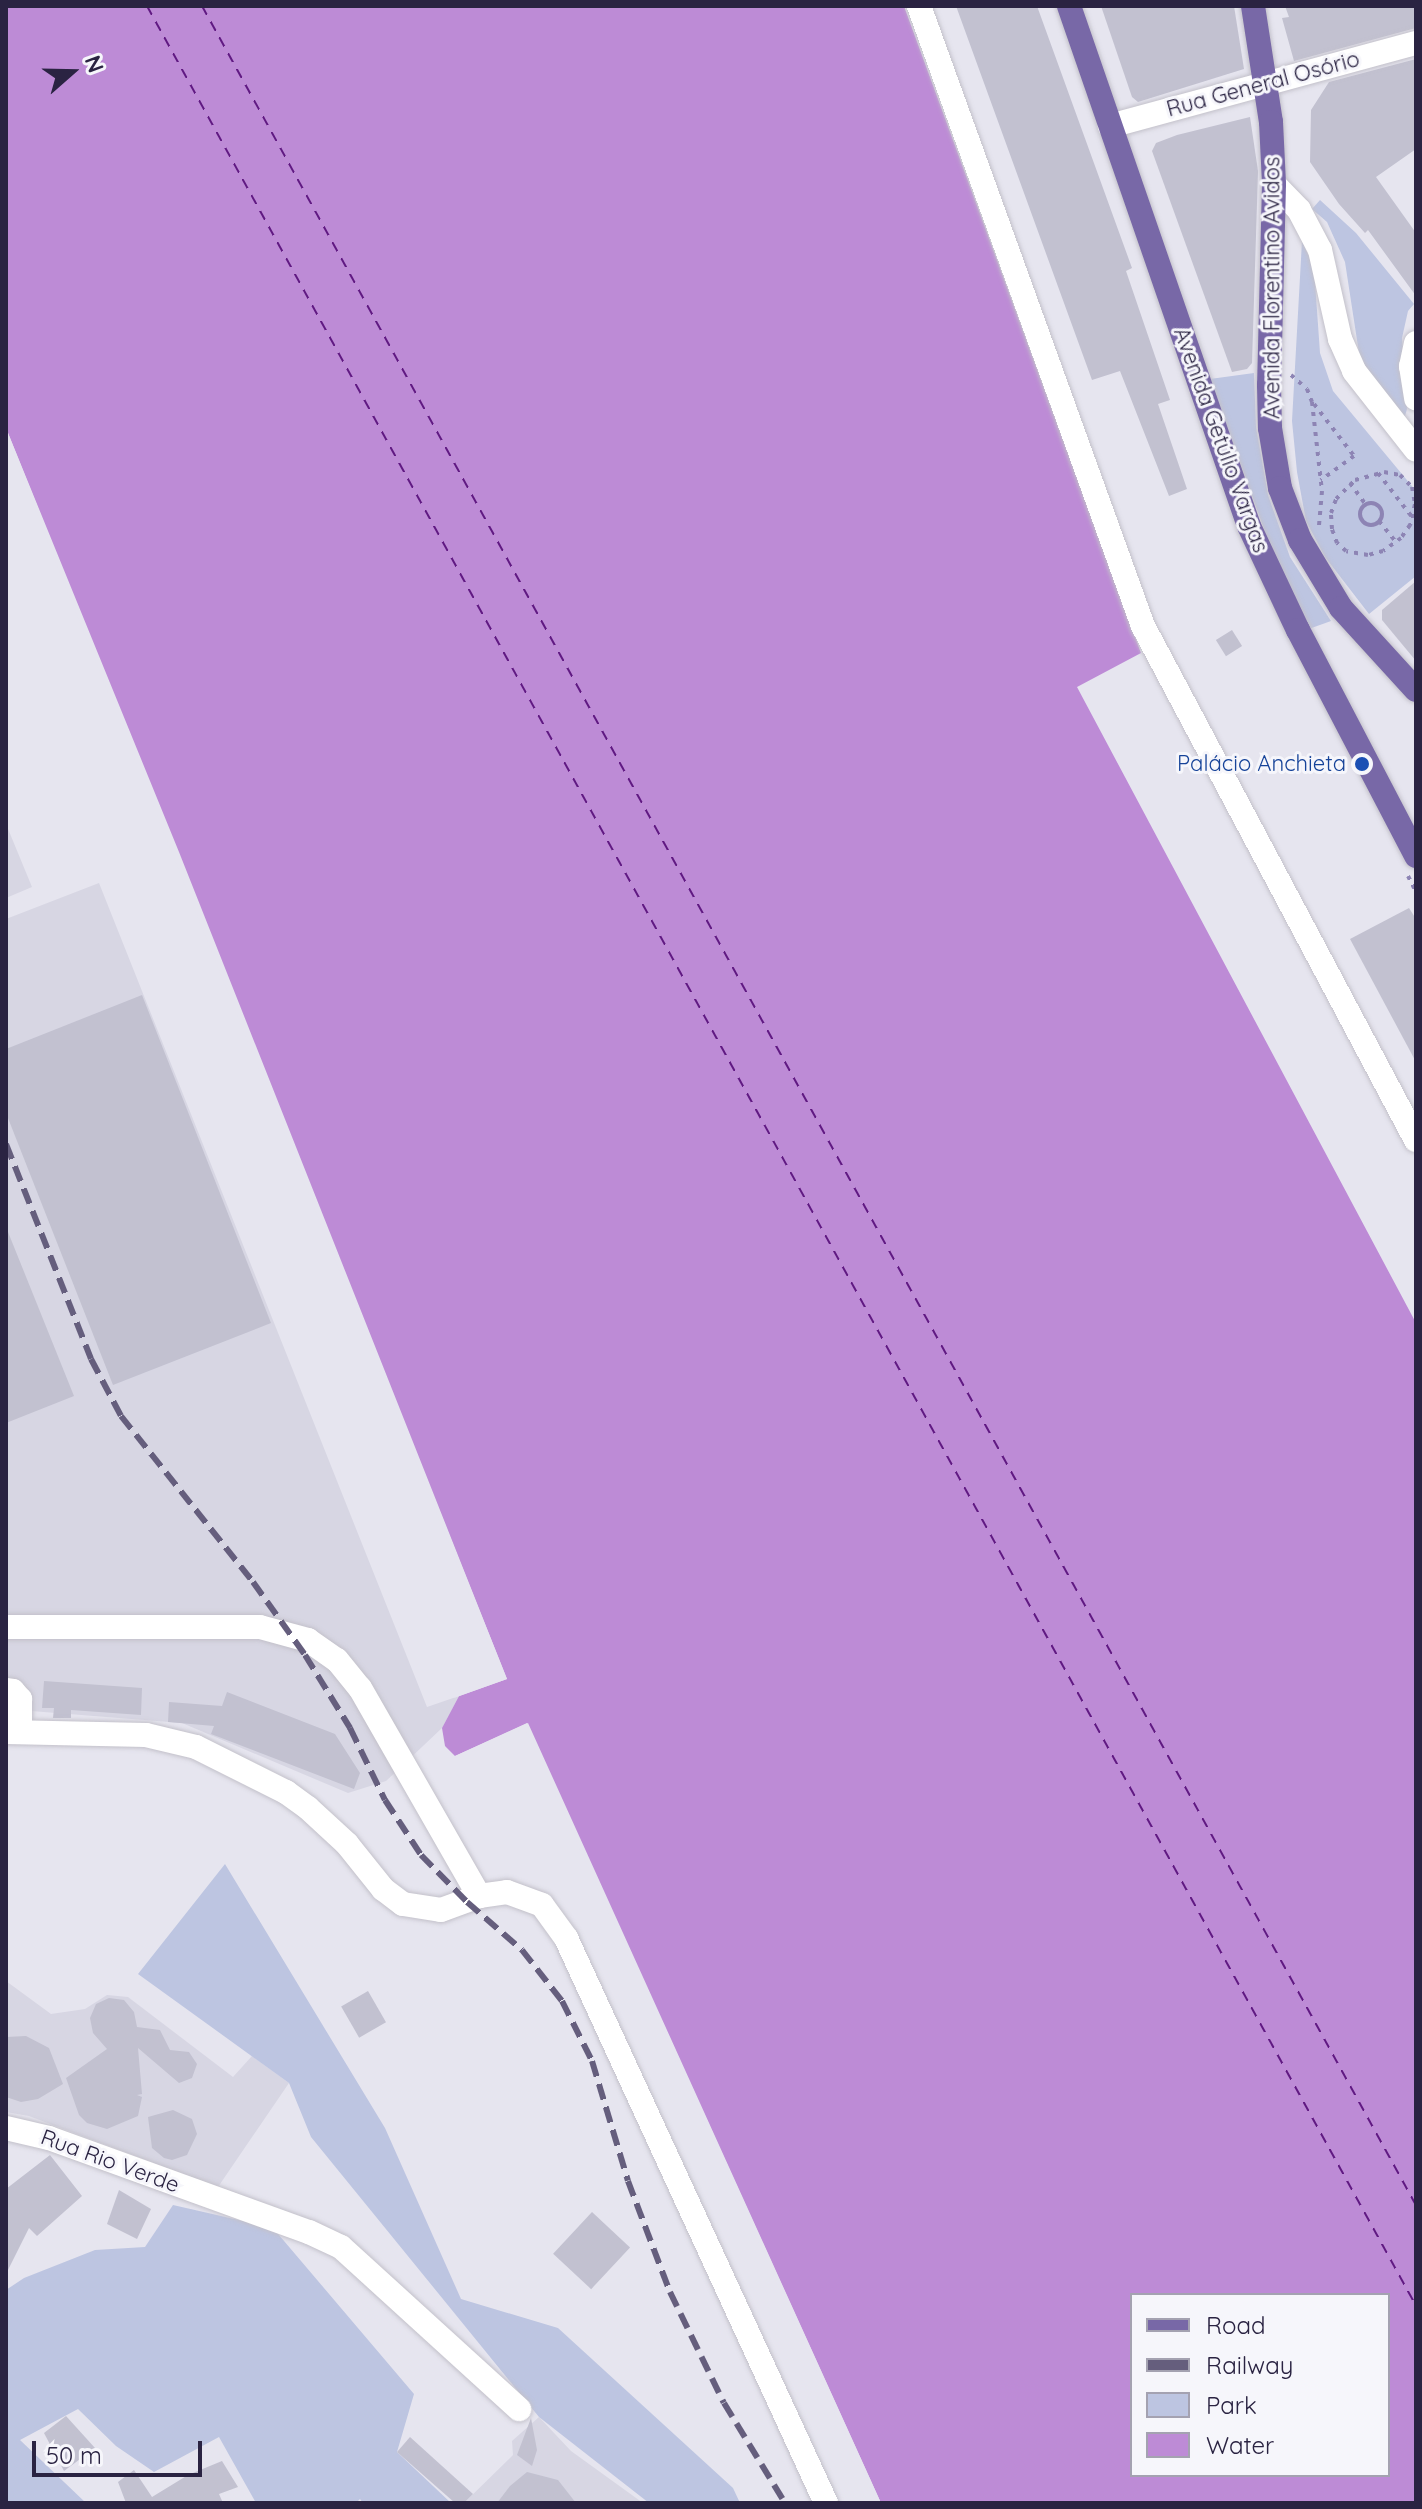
<!DOCTYPE html>
<meta charset="utf-8">
<style>
body{margin:0}
#map{position:relative;width:1422px;height:2509px;overflow:hidden;background:#e6e5ef;font-family:Quicksand,sans-serif}
div>[style]{position:absolute}
.built>*{inset:0;background:#d7d6e3}
.green>*{inset:0;background:#bdc5e1}
.water>*{inset:0;background:#bd8bd6}
.pier>*{inset:0;background:#e6e5ef}
.ferry>*{height:2px;margin-top:-1px;transform-origin:0;background:repeating-linear-gradient(90deg,#601982 0 10px,transparent 0 18px)}
.building>*{inset:0;background:#c2c1d0;transform-origin:0 0}
.path>*{height:4px;margin-top:-2px;transform-origin:0;background:repeating-linear-gradient(90deg,#8d84b4 0 4px,transparent 0 10px)}
.path>.ring{margin:-2px;padding:0;box-sizing:content-box;background:none;border:4px solid #8d84b4;border-radius:50%}
.roads{filter:drop-shadow(0 0 2px #c3c1ca) drop-shadow(0 0 2px #c3c1ca)}
.minor>*{height:24px;margin:-12px;padding:0 12px;transform-origin:12px;border-radius:12px;background:#fff}
.major>*{height:24px;margin:-12px;padding:0 12px;transform-origin:12px;border-radius:12px;background:#7868a7}
.rail>*{height:6px;margin-top:-3px;transform-origin:0;background:repeating-linear-gradient(90deg,#655e7d 0 16px,transparent 0 24px)}
.dots>*{width:22px;height:22px;translate:-50% -50%;box-sizing:border-box;border:4px solid #f6f6fb;border-radius:50%}
span{translate:-50% -50%;white-space:nowrap;text-align:center;line-height:1.15;-webkit-text-stroke:6px #f6f6fb;paint-order:stroke}
.street-label{font-size:22px;color:#2a2342}
.transit-label{font-size:22px;color:#164399}
.right{translate:-100% -50%;text-align:right}
.frame{position:absolute;inset:0;border:8px solid #2a2342;pointer-events:none}
.legend{position:absolute;left:1130px;top:2293px;width:260px;height:184px;box-sizing:border-box;background:#f6f6fb;border:2px solid #a4a2b1;margin:0;padding:10px 14px;list-style:none;font-size:24px;color:#2a2342}
.legend li{display:flex;align-items:center;gap:16px;height:40px}
.legend b{width:40px;border:2px solid #a4a2b1}
.north{position:absolute;left:32px;top:32px;width:80px;height:80px;-webkit-text-stroke:6px #f6f6fb;paint-order:stroke;rotate:70deg;font-size:22px;font-weight:700;line-height:32px;text-align:center;color:#2a2342}
.north::after{content:'';display:block;margin:auto;width:28px;height:36px;background:#2a2342;clip-path:polygon(50% 0,100% 100%,50% 72%,0 100%)}
.scale{position:absolute;left:32px;top:2441px;width:170px;height:36px;box-sizing:border-box;border:4px solid #2a2342;border-top:0;padding-left:10px;font-size:24px;line-height:28px;white-space:nowrap;color:#2a2342;-webkit-text-stroke:6px #f6f6fb;paint-order:stroke}
</style>
<div id="map">
<div class="built">
<div style="clip-path:polygon(6px 824px,32px 887px,6px 898px)"></div>
<div style="clip-path:polygon(99px 883px,427px 1707px,459px 1696px,442px 1728px,386px 1781px,348px 1793px,182px 1723px,6px 1709px,6px 919px)"></div>
<div style="clip-path:polygon(6px 1981px,51px 2014px,85px 2009px,107px 1995px,128px 1997px,233px 2077px,252px 2056px,289px 2083px,218px 2187px,29px 2116px,6px 2112px)"></div>
<div style="clip-path:polygon(539px 2417px,571px 2451px,643px 2503px,464px 2503px,513px 2455px,512px 2441px)"></div>
</div>
<div class="green">
<div style="clip-path:polygon(1320px 200px,1356px 233px,1414px 304px,1408px 311px,1402px 338px,1407px 409px,1404px 419px,1361px 366px,1345px 262px,1327px 222px,1312px 209px)"></div>
<div style="clip-path:polygon(1302px 241px,1314px 268px,1320px 353px,1333px 391px,1416px 491px,1416px 576px,1369px 614px,1325px 557px,1306px 521px,1297px 472px,1292px 421px)"></div>
<div style="clip-path:polygon(1254px 373px,1256px 427px,1268px 495px,1290px 557px,1331px 621px,1306px 630px,1281px 576px,1210px 379px)"></div>
<div style="clip-path:polygon(225px 1864px,385px 2128px,461px 2299px,558px 2328px,733px 2488px,740px 2503px,649px 2503px,539px 2417px,311px 2137px,289px 2083px,138px 1974px)"></div>
<div style="clip-path:polygon(173px 2205px,273px 2228px,414px 2394px,397px 2452px,451px 2503px,363px 2503px,360px 2499px,356px 2503px,256px 2503px,219px 2437px,154px 2472px,116px 2446px,78px 2409px,20px 2440px,86px 2503px,6px 2503px,6px 2290px,24px 2278px,95px 2250px,145px 2247px)"></div>
</div>
<div class="water">
<div style="clip-path:polygon(evenodd,6px 6px,904px 6px,1141px 653px,1077px 687px,1416px 1323px,1416px 2503px,881px 2503px,528px 1723px,455px 1756px,445px 1746px,442px 1728px,459px 1696px,507px 1679px,6px 428px,6px 6px,1132px 2295px,1388px 2295px,1388px 2475px,1132px 2475px,1132px 2295px)"></div>
</div>
<div class="pier">
<div style="clip-path:polygon(6px 428px,179px 852px,507px 1679px,454px 1698px,458px 1693px,502px 1677px,6px 438px)"></div>
<div style="clip-path:polygon(527px 1723px,663px 2023px,881px 2503px,876px 2503px,525px 1728px,457px 1759px,455px 1756px)"></div>
</div>
<div class="ferry">
<div style="left:147px;top:6px;width:2627px;rotate:61.11deg"></div>
<div style="left:202px;top:6px;width:2512px;rotate:61.1deg"></div>
</div>
<div class="building">
<div style="clip-path:polygon(956px 6px,1037px 6px,1132px 268px,1126px 271px,1170px 400px,1158px 404px,1187px 489px,1169px 496px,1120px 371px,1092px 380px)"></div>
<div style="clip-path:polygon(1101px 6px,1234px 6px,1244px 69px,1138px 102px,1132px 97px)"></div>
<div style="clip-path:polygon(1285px 6px,1416px 6px,1416px 28px,1294px 61px,1282px 18px,1289px 17px)"></div>
<div style="clip-path:polygon(1416px 59px,1416px 149px,1376px 177px,1416px 233px,1416px 296px,1368px 230px,1365px 233px,1339px 204px,1310px 162px,1311px 110px,1329px 82px)"></div>
<div style="clip-path:polygon(1250px 117px,1258px 171px,1252px 363px,1247px 369px,1232px 372px,1152px 151px,1156px 143px,1177px 135px)"></div>
<div style="clip-path:polygon(1416px 581px,1416px 661px,1382px 620px,1382px 610px)"></div>
<div style="left:1232px;top:630px;width:19px;height:19px;rotate:58deg"></div>
<div style="clip-path:polygon(1409px 908px,1416px 919px,1416px 1062px,1350px 939px)"></div>
<div style="clip-path:polygon(142px 995px,271px 1323px,113px 1385px,6px 1113px,6px 1049px)"></div>
<div style="clip-path:polygon(6px 1227px,74px 1396px,6px 1423px)"></div>
<div style="clip-path:polygon(44px 1681px,142px 1688px,141px 1715px,71px 1710px,71px 1718px,53px 1718px,54px 1708px,42px 1708px)"></div>
<div style="clip-path:polygon(227px 1692px,335px 1734px,360px 1773px,354px 1789px,211px 1734px,214px 1726px,168px 1722px,169px 1702px,222px 1706px)"></div>
<div style="left:368px;top:1991px;width:36px;height:31px;rotate:60deg"></div>
<div style="clip-path:polygon(109px 1998px,124px 2000px,134px 2012px,137px 2027px,160px 2030px,170px 2050px,189px 2052px,197px 2064px,192px 2078px,179px 2083px,138px 2048px,142px 2094px,137px 2095px,142px 2097px,138px 2116px,107px 2129px,87px 2123px,79px 2115px,66px 2078px,107px 2049px,93px 2033px,90px 2018px,96px 2004px)"></div>
<div style="clip-path:polygon(26px 2036px,49px 2048px,63px 2084px,38px 2099px,21px 2102px,6px 2097px,6px 2037px)"></div>
<div style="clip-path:polygon(173px 2110px,192px 2119px,197px 2134px,187px 2155px,172px 2160px,164px 2158px,152px 2148px,148px 2117px)"></div>
<div style="clip-path:polygon(50px 2155px,82px 2196px,37px 2236px,29px 2228px,6px 2274px,6px 2189px)"></div>
<div style="clip-path:polygon(119px 2190px,151px 2209px,137px 2239px,107px 2224px)"></div>
<div style="left:592px;top:2212px;width:52px;height:57px;rotate:43deg"></div>
<div style="clip-path:polygon(66px 2416px,95px 2448px,64px 2471px,44px 2433px)"></div>
<div style="clip-path:polygon(531px 2418px,537px 2450px,532px 2466px,517px 2455px)"></div>
<div style="clip-path:polygon(410px 2437px,473px 2494px,464px 2503px,455px 2503px,397px 2452px)"></div>
<div style="clip-path:polygon(222px 2461px,238px 2487px,219px 2494px,223px 2503px,126px 2503px,118px 2482px,134px 2470px,152px 2497px,188px 2475px)"></div>
<div style="clip-path:polygon(527px 2472px,558px 2480px,576px 2503px,497px 2503px,510px 2486px)"></div>
</div>
<div class="path">
<div style="left:1291px;top:375px;width:21px;rotate:41deg"></div>
<div style="left:1307px;top:389px;width:14px;rotate:69deg"></div>
<div style="left:1312px;top:402px;width:90px;rotate:83.6deg"></div>
<div style="left:1322px;top:491px;width:35px;rotate:95deg"></div>
<div style="left:1314px;top:404px;width:66px;rotate:52.4deg"></div>
<div style="left:1354px;top:456px;width:41px;rotate:144deg"></div>
<div style="left:1384px;top:472px;width:16px;rotate:11deg"></div>
<div style="left:1400px;top:475px;width:17px;rotate:45deg"></div>
<div style="left:1412px;top:487px;width:17px;rotate:80deg"></div>
<div style="left:1415px;top:504px;width:22px;rotate:103deg"></div>
<div style="left:1410px;top:525px;width:16px;rotate:125deg"></div>
<div style="left:1401px;top:538px;width:22px;rotate:144deg"></div>
<div style="left:1383px;top:551px;width:16px;rotate:165deg"></div>
<div style="left:1368px;top:555px;width:22px;rotate:-170deg"></div>
<div style="left:1346px;top:551px;width:12px;rotate:-138deg"></div>
<div style="left:1337px;top:543px;width:15px;rotate:-110deg"></div>
<div style="left:1332px;top:529px;width:16px;rotate:-94deg"></div>
<div style="left:1331px;top:513px;width:15px;rotate:-70deg"></div>
<div style="left:1336px;top:499px;width:27px;rotate:-45deg"></div>
<div style="left:1355px;top:480px;width:30px;rotate:-15deg"></div>
<div style="left:1378px;top:473px;width:56px;rotate:52.3deg"></div>
<div style="left:1350px;top:483px;width:26px;rotate:54deg"></div>
<div class="ring" style="left:1360px;top:503px;width:18px;height:18px"></div>
<div style="left:1379px;top:521px;width:27px;rotate:51deg"></div>
<div style="left:1408px;top:876px;width:18px;rotate:63deg"></div>
</div>
<div class="roads">
<div class="minor">
<div style="left:919px;top:6px;width:659px;rotate:70.14deg"></div>
<div style="left:1143px;top:626px;width:582px;rotate:62.03deg"></div>
<div style="left:1110px;top:126px;width:317px;rotate:-15.2deg"></div>
<div style="left:1274px;top:184px;width:36px;rotate:46deg"></div>
<div style="left:1299px;top:210px;width:45px;rotate:62.3deg"></div>
<div style="left:1320px;top:250px;width:91px;rotate:77.3deg"></div>
<div style="left:1340px;top:339px;width:35px;rotate:66deg"></div>
<div style="left:1354px;top:371px;width:100px;rotate:51.9deg"></div>
<div style="left:1416px;top:343px;width:24px;rotate:102deg"></div>
<div style="left:1411px;top:366px;width:33px;rotate:81deg"></div>
<div style="left:6px;top:1627px;width:254px"></div>
<div style="left:260px;top:1627px;width:50px;rotate:15.2deg"></div>
<div style="left:308px;top:1640px;width:35px;rotate:35deg"></div>
<div style="left:337px;top:1660px;width:36px;rotate:51deg"></div>
<div style="left:360px;top:1688px;width:240px;rotate:60.2deg"></div>
<div style="left:6px;top:1690px;width:7px;rotate:8deg"></div>
<div style="left:13px;top:1691px;width:11px;rotate:49deg"></div>
<div style="left:20px;top:1699px;width:33px;rotate:90deg"></div>
<div style="left:6px;top:1732px;width:140px;rotate:1.2deg"></div>
<div style="left:146px;top:1735px;width:51px;rotate:13.5deg"></div>
<div style="left:196px;top:1747px;width:101px;rotate:26.6deg"></div>
<div style="left:286px;top:1792px;width:27px;rotate:36deg"></div>
<div style="left:308px;top:1808px;width:53px;rotate:42.7deg"></div>
<div style="left:347px;top:1844px;width:58px;rotate:51.3deg"></div>
<div style="left:383px;top:1889px;width:25px;rotate:37deg"></div>
<div style="left:403px;top:1904px;width:38px;rotate:9deg"></div>
<div style="left:441px;top:1910px;width:40px;rotate:-20.2deg"></div>
<div style="left:479px;top:1896px;width:28px;rotate:-8deg"></div>
<div style="left:507px;top:1892px;width:37px;rotate:20deg"></div>
<div style="left:542px;top:1905px;width:41px;rotate:54deg"></div>
<div style="left:566px;top:1938px;width:622px;rotate:65.29deg"></div>
<div style="left:6px;top:2128px;width:44px;rotate:13.1deg"></div>
<div style="left:49px;top:2138px;width:276px;rotate:19.9deg"></div>
<div style="left:309px;top:2232px;width:35px;rotate:25deg"></div>
<div style="left:341px;top:2247px;width:241px;rotate:42.3deg"></div>
</div>
<div class="major">
<div style="left:1069px;top:6px;width:550px;rotate:70.91deg"></div>
<div style="left:1249px;top:526px;width:115px;rotate:64.8deg"></div>
<div style="left:1298px;top:630px;width:255px;rotate:62.4deg"></div>
<div style="left:1253px;top:6px;width:117px;rotate:81.2deg"></div>
<div style="left:1271px;top:122px;width:62px;rotate:87.2deg"></div>
<div style="left:1274px;top:184px;width:201px;rotate:91.4deg"></div>
<div style="left:1269px;top:385px;width:43px;rotate:88.7deg"></div>
<div style="left:1270px;top:428px;width:61px;rotate:80.5deg"></div>
<div style="left:1280px;top:488px;width:56px;rotate:69deg"></div>
<div style="left:1300px;top:540px;width:79px;rotate:58.9deg"></div>
<div style="left:1341px;top:608px;width:111px;rotate:47.6deg"></div>
</div>
</div>
<div class="rail">
<div style="left:6px;top:1144px;width:231px;rotate:68.4deg"></div>
<div style="left:91px;top:1359px;width:64px;rotate:62.2deg"></div>
<div style="left:121px;top:1416px;width:212px;rotate:51.5deg"></div>
<div style="left:253px;top:1582px;width:90px;rotate:54.5deg"></div>
<div style="left:305px;top:1655px;width:86px;rotate:58.3deg"></div>
<div style="left:350px;top:1728px;width:80px;rotate:64.1deg"></div>
<div style="left:385px;top:1800px;width:66px;rotate:56.8deg"></div>
<div style="left:421px;top:1855px;width:66px;rotate:45.6deg"></div>
<div style="left:467px;top:1902px;width:73px;rotate:41.1deg"></div>
<div style="left:522px;top:1950px;width:65px;rotate:51.9deg"></div>
<div style="left:562px;top:2001px;width:67px;rotate:63.4deg"></div>
<div style="left:592px;top:2061px;width:125px;rotate:73.3deg"></div>
<div style="left:628px;top:2181px;width:119px;rotate:69.3deg"></div>
<div style="left:670px;top:2292px;width:123px;rotate:64.1deg"></div>
<div style="left:724px;top:2403px;width:117px;rotate:58.6deg"></div>
</div>
<div class="dots">
<div style="left:1362px;top:764px;background:#1a4fb4"></div>
</div>
<div class="street-label">
<span style="left:1263px;top:84px;rotate:-15deg">Rua General Osório</span>
<span style="left:1272px;top:288px;rotate:-90deg">Avenida Florentino Avidos</span>
<span style="left:1221px;top:440px;rotate:70deg">Avenida Getúlio Vargas</span>
<span style="left:110px;top:2161px;rotate:20deg">Rua Rio Verde</span>
</div>
<div class="transit-label">
<span class="right" style="left:1346px;top:764px">Palácio Anchieta</span>
</div>
<div class="frame"></div>
<ul class="legend">
<li><b style="height:10px;background:#7868a7"></b>Road</li>
<li><b style="height:10px;background:#655e7d"></b>Railway</li>
<li><b style="height:22px;background:#bdc5e1"></b>Park</li>
<li><b style="height:22px;background:#bd8bd6"></b>Water</li>
</ul>
<div class="north">N</div>
<div class="scale">50 m</div>
</div>
